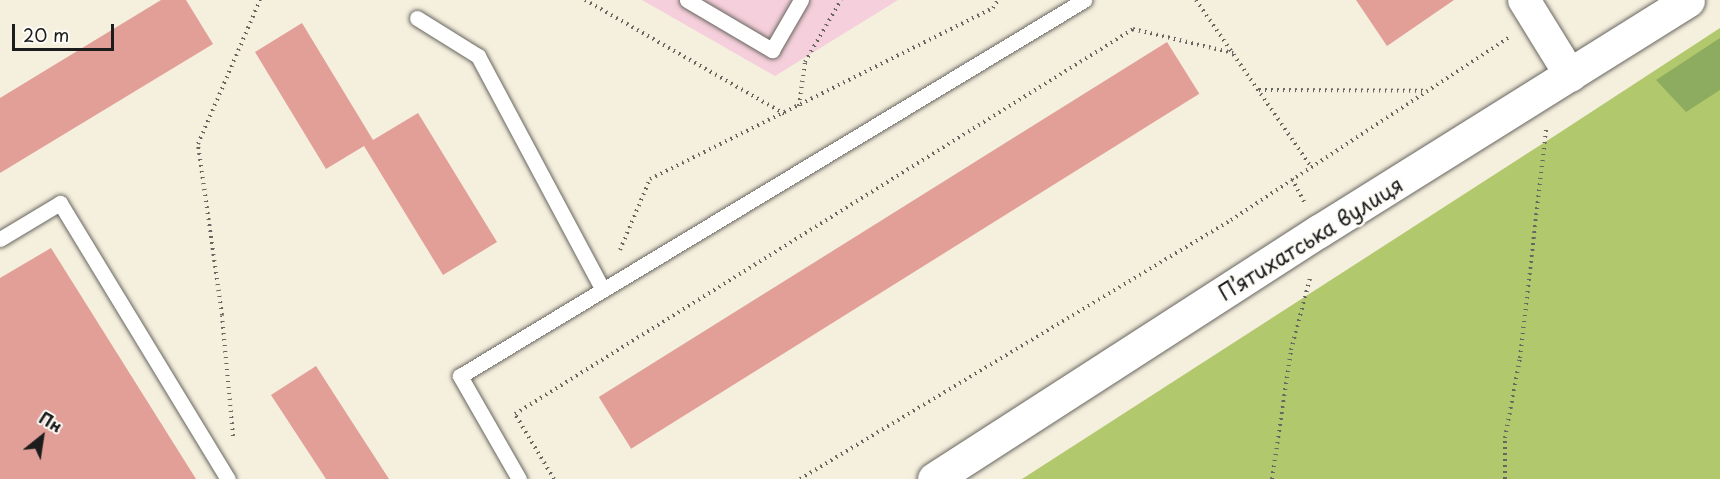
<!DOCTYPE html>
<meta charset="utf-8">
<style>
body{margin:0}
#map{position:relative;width:1720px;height:479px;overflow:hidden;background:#f5efdd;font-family:"Playpen Sans",sans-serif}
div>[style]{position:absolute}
.built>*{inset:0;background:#f5cfdb}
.green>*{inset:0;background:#b2c86c}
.forest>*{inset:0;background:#8dac60}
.building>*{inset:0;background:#e29f98;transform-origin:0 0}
.path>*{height:4px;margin-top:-2px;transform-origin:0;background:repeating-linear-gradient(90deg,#686660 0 1.5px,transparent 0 6px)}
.roads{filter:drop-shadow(0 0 2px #686660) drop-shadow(0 0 2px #686660)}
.service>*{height:15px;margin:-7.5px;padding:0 7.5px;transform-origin:7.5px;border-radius:7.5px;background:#fff}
.minor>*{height:32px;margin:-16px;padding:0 16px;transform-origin:16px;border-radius:16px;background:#fff}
.tertiary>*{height:33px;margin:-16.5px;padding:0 16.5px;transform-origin:16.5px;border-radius:16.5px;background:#fff}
span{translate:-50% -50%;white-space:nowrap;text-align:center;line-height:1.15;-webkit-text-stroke:5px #fdfcf7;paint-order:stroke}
.street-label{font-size:21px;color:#1c1c1c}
.north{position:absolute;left:12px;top:407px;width:60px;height:60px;-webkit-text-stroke:4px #fdfcf7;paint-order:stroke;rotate:30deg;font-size:16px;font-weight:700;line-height:24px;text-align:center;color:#1c1c1c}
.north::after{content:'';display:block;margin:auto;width:21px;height:27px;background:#1c1c1c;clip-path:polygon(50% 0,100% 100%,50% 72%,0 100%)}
.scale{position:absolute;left:12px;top:24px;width:102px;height:27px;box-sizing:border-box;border:3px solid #1c1c1c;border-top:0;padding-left:8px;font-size:18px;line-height:21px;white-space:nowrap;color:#1c1c1c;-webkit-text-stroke:4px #fdfcf7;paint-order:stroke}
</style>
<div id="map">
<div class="built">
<div style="clip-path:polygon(642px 0,898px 0,775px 76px)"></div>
</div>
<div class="green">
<div style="clip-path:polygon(1720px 28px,1720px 479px,1022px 479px,1556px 135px)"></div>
</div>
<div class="forest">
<div style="clip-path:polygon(1720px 38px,1720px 90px,1686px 112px,1656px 80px)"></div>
</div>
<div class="building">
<div style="clip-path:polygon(161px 0,186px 0,213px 44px,0 173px,0 98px)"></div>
<div style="clip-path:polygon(1356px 0,1454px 0,1387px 46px)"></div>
<div style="clip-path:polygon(302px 23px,373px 140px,418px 113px,497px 242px,443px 275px,364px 146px,326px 169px,255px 52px)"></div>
<div style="left:1167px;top:42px;width:61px;height:670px;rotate:58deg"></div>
<div style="clip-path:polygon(51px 248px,196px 479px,0 479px,0 278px)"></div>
<div style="clip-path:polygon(316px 366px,354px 425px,389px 479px,326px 479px,271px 395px)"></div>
</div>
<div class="path">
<div style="left:585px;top:0;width:230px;rotate:29.7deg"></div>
<div style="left:1196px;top:0;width:203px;rotate:55.4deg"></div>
<div style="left:1259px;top:90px;width:166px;rotate:0.3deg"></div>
<div style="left:799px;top:106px;width:44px;rotate:-82.2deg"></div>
<div style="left:805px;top:62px;width:72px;rotate:-59.9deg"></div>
<div style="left:1292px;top:179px;width:27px;rotate:62deg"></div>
<div style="left:620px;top:250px;width:77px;rotate:-67.1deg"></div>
<div style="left:650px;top:179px;width:383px;rotate:-26.5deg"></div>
<div style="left:993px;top:8px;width:9px;rotate:-58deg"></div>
<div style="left:233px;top:436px;width:121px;rotate:-95.2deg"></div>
<div style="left:222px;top:315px;width:173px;rotate:-98deg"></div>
<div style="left:198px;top:144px;width:157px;rotate:-66.7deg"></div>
<div style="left:554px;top:479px;width:76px;rotate:-121deg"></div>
<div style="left:515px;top:414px;width:728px;rotate:-31.92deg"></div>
<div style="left:1133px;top:29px;width:103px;rotate:13.5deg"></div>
<div style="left:800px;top:479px;width:503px;rotate:-31deg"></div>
<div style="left:1231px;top:220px;width:334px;rotate:-33.3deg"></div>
<div style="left:1272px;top:479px;width:130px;rotate:-81.6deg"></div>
<div style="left:1291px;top:350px;width:74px;rotate:-75.2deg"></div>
<div style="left:1505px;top:479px;width:41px;rotate:-90deg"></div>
<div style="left:1505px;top:438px;width:81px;rotate:-79.4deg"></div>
<div style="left:1520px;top:358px;width:230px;rotate:-83.5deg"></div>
</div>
<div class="roads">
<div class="service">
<div style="left:687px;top:0;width:99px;rotate:30.5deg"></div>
<div style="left:772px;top:50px;width:58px;rotate:-59.9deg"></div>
<div style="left:417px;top:18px;width:72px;rotate:31.9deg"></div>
<div style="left:478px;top:56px;width:265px;rotate:61.9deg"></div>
<div style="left:0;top:239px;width:70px;rotate:-31deg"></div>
<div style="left:60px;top:203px;width:323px;rotate:58.7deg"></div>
<div style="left:519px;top:479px;width:119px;rotate:-119.8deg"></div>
<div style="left:460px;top:376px;width:729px;rotate:-31.07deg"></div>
</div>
<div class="minor">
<div style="left:1524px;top:0;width:89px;rotate:58.3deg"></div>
</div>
<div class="tertiary">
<div style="left:934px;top:479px;width:458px;rotate:-32.8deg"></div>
<div style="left:1319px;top:231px;width:435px;rotate:-32deg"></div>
</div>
</div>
<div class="street-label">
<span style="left:1310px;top:238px;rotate:-32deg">П’ятихатська вулиця</span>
</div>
<div class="north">Пн</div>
<div class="scale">20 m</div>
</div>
